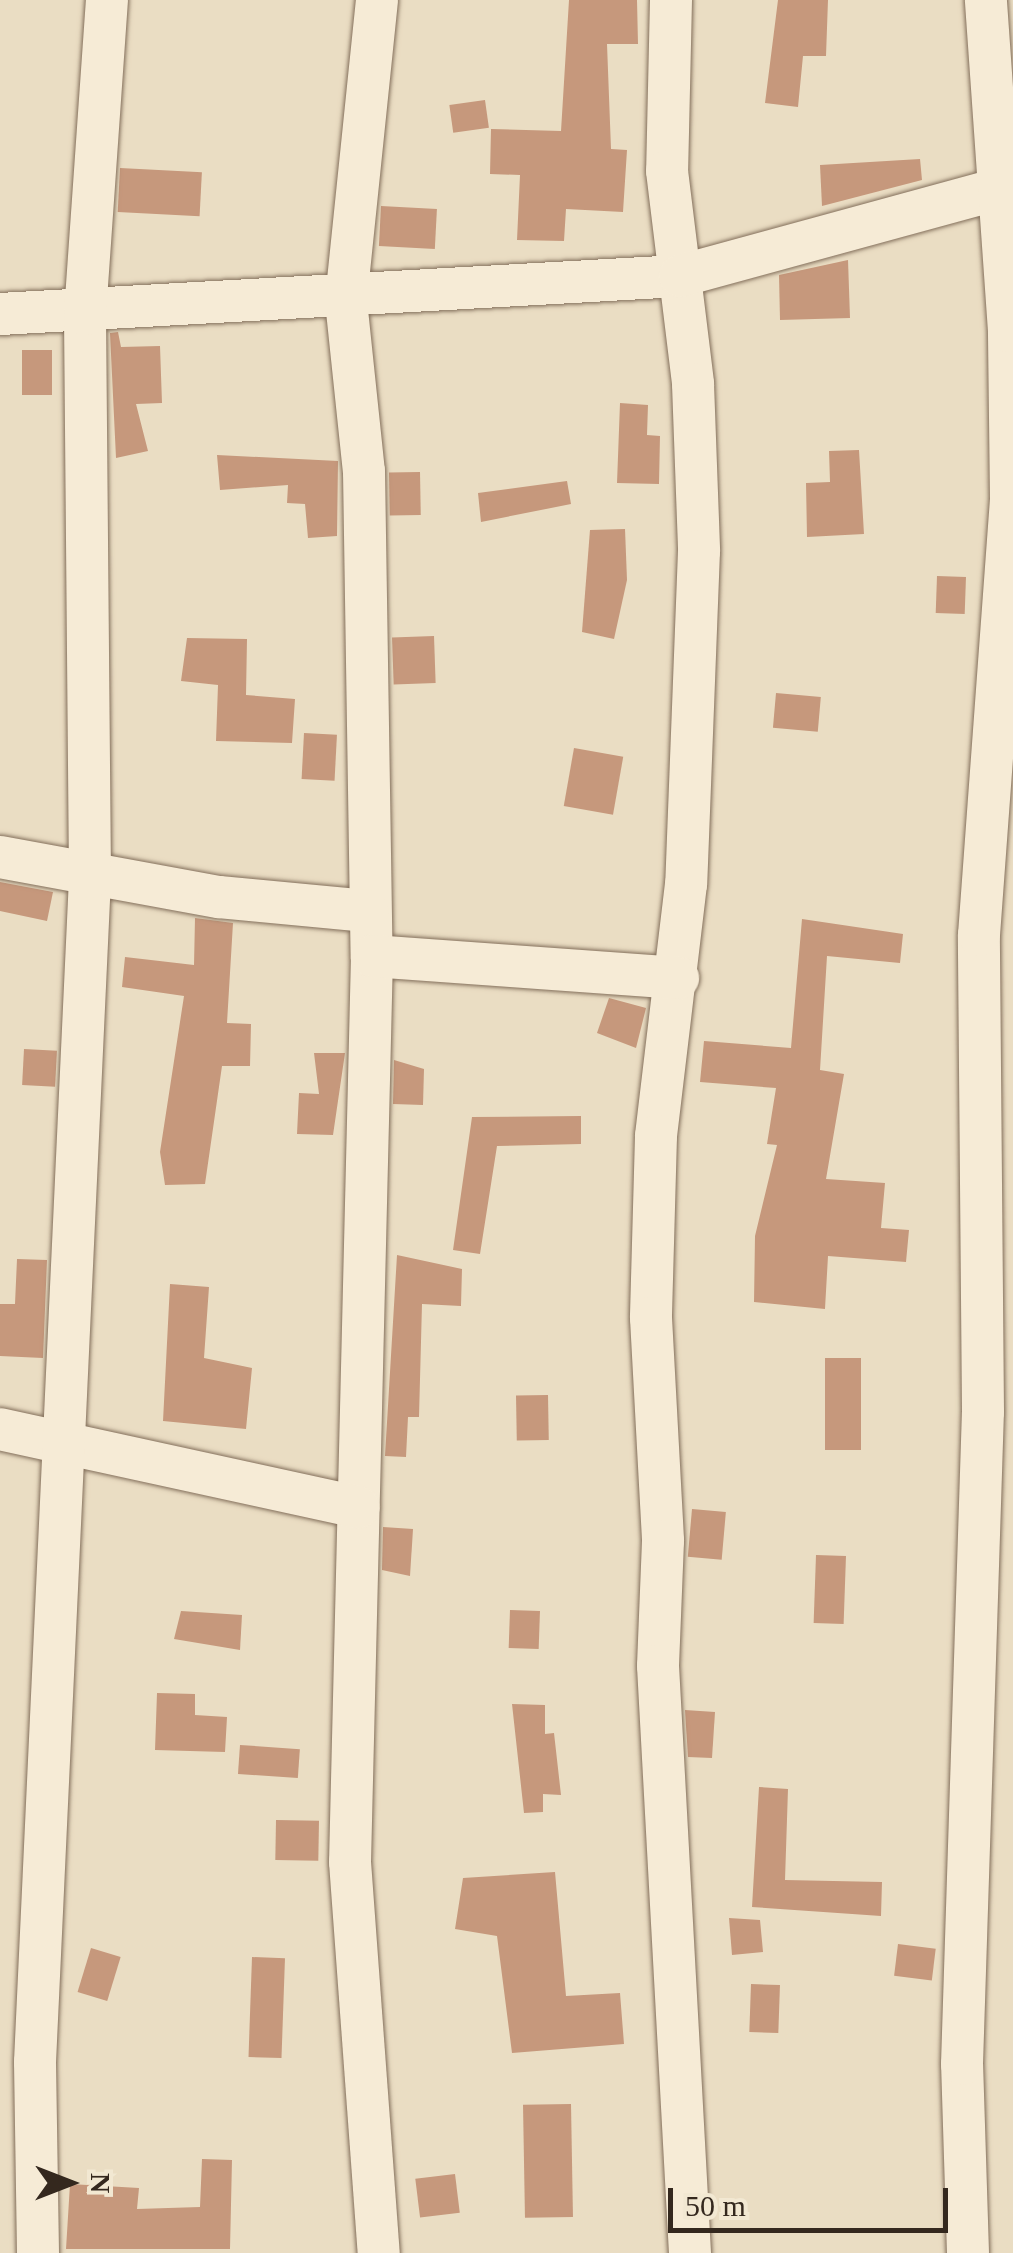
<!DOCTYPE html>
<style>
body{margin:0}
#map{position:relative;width:1013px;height:2253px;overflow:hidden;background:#eaddc3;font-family:"Times New Roman",serif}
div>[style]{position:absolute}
.building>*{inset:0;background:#c6987c;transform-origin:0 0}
.roads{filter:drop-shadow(0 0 2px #836f5b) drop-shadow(0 0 2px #836f5b)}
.minor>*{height:42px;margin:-21px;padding:0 21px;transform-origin:21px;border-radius:21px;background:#f6ebd6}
span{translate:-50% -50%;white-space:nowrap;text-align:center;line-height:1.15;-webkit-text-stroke:9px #f2e8d2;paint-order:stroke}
.north{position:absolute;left:20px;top:2133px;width:100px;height:100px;-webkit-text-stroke:8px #f2e8d2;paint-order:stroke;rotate:90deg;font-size:28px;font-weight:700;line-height:40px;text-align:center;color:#34281e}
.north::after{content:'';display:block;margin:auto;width:35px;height:45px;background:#34281e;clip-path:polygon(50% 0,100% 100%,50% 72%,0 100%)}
.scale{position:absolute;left:668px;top:2188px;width:280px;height:45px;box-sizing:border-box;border:5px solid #34281e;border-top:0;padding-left:12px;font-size:30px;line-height:35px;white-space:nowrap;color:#34281e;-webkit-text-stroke:8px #f2e8d2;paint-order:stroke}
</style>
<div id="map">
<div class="building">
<div style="clip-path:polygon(569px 0,637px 0,638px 44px,607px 44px,611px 149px,627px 150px,623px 212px,566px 209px,564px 241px,517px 240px,520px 175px,490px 174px,491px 129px,561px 131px)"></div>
<div style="clip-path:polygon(778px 0,828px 0,826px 56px,803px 56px,798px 107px,765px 103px)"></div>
<div style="left:485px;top:100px;width:28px;height:36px;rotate:82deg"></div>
<div style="clip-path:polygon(920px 159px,922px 180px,822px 206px,820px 165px)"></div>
<div style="left:120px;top:168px;width:82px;height:44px;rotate:3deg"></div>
<div style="left:381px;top:206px;width:56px;height:40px;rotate:3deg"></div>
<div style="clip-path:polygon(848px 260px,850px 318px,780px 320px,779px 275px)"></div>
<div style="clip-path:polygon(118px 332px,121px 347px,160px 346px,162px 403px,136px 404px,148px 451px,116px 458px,110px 333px)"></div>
<div style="left:22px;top:350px;width:30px;height:45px"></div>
<div style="clip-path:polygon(620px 403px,648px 405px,647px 435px,660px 436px,659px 484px,617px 483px)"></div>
<div style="clip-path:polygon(859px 450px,864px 534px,807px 537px,806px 483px,830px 482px,829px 451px)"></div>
<div style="clip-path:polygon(217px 455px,338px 461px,337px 536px,308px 538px,305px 504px,287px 503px,288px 485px,220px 490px)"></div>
<div style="left:420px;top:472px;width:43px;height:31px;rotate:89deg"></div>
<div style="clip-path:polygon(567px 481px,571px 504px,481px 522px,478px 493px)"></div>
<div style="clip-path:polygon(625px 529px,627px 580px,614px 639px,582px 632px,590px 530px)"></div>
<div style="left:937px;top:576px;width:29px;height:37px;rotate:2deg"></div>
<div style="left:434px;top:636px;width:47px;height:42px;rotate:88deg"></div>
<div style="clip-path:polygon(187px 638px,247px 639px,246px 695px,295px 699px,292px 743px,216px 741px,218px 685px,181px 681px)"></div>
<div style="left:776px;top:693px;width:45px;height:35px;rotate:5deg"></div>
<div style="left:304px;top:733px;width:33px;height:46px;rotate:3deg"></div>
<div style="left:574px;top:748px;width:50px;height:59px;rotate:10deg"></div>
<div style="clip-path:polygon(0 882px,53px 892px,47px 921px,0 911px)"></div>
<div style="clip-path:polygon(195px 918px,233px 923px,227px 1023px,251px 1024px,250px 1066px,222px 1066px,205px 1184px,165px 1185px,160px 1152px,184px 996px,122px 987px,125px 957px,194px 965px)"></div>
<div style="clip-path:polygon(802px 919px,903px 934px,900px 963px,827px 956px,820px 1070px,844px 1074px,826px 1179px,885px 1183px,881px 1228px,909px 1230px,906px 1262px,828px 1256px,825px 1309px,754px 1302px,755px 1236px,777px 1145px,767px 1144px,776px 1088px,700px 1082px,704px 1041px,791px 1048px)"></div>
<div style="clip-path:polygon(609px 998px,646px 1008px,636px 1048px,597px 1033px)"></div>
<div style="left:24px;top:1049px;width:33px;height:36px;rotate:3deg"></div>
<div style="clip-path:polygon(314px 1053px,345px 1053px,333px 1135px,297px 1134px,299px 1093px,319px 1094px)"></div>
<div style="clip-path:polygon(394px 1060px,424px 1069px,423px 1105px,393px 1104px)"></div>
<div style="clip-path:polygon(581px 1116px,581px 1144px,497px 1146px,480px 1254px,453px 1250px,472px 1117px)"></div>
<div style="clip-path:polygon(397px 1255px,462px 1269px,461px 1306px,422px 1304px,419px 1417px,408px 1417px,406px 1457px,385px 1456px)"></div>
<div style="clip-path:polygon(17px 1259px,47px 1260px,43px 1358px,0 1356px,0 1304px,15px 1304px)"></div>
<div style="clip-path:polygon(170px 1284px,209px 1287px,204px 1358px,252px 1368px,246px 1429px,163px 1421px)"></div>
<div style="left:825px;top:1358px;width:36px;height:92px"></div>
<div style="left:548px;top:1395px;width:45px;height:32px;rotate:89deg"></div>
<div style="left:692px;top:1509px;width:34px;height:48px;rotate:5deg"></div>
<div style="clip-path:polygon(383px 1527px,413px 1529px,410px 1576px,382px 1570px)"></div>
<div style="left:816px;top:1555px;width:30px;height:68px;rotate:2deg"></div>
<div style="left:510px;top:1610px;width:30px;height:38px;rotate:2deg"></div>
<div style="clip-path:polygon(181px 1611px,242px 1615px,240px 1650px,174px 1639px)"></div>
<div style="clip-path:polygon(157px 1693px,195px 1694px,195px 1715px,227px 1717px,225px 1752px,155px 1750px)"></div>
<div style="clip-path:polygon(512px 1704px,545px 1705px,545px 1734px,554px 1733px,561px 1795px,543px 1794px,543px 1812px,524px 1813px)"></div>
<div style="clip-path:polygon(685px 1710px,715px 1712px,712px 1758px,688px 1757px)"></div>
<div style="left:240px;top:1745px;width:60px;height:29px;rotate:4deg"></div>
<div style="clip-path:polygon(759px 1787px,788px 1789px,785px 1880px,882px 1882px,881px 1916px,752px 1907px)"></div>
<div style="left:276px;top:1820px;width:43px;height:40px;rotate:1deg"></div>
<div style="clip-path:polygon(555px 1872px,566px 1996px,620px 1993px,624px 2044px,512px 2053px,497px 1936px,455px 1929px,463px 1878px)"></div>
<div style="clip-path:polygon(729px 1918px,760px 1920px,763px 1952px,732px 1955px)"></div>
<div style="left:898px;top:1944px;width:38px;height:32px;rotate:7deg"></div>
<div style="left:91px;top:1948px;width:31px;height:46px;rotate:17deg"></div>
<div style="left:252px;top:1957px;width:33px;height:100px;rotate:2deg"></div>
<div style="left:751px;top:1984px;width:29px;height:48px;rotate:2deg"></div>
<div style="left:571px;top:2104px;width:113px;height:48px;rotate:89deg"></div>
<div style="clip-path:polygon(202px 2159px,232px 2160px,230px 2249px,66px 2249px,70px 2184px,139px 2188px,137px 2209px,200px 2207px)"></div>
<div style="left:455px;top:2174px;width:39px;height:40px;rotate:83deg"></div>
</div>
<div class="roads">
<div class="minor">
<div style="left:377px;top:0;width:303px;rotate:95.9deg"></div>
<div style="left:346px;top:301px;width:171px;rotate:84deg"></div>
<div style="left:364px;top:471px;width:485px;rotate:89.1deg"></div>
<div style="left:372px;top:956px;width:906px;rotate:91.39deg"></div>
<div style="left:350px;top:1862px;width:392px;rotate:85.8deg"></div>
<div style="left:671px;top:0;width:171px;rotate:91.3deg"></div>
<div style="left:667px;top:171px;width:215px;rotate:83deg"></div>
<div style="left:693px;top:384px;width:167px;rotate:87.9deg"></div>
<div style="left:699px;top:551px;width:333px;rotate:92.2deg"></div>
<div style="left:686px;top:884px;width:254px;rotate:96.8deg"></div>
<div style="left:656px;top:1136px;width:182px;rotate:91.6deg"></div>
<div style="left:651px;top:1318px;width:223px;rotate:86.9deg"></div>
<div style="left:663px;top:1541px;width:125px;rotate:92.3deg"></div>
<div style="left:658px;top:1666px;width:588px;rotate:86.88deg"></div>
<div style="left:0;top:314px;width:681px;rotate:-3.2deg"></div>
<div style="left:680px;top:276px;width:345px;rotate:-15.3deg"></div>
<div style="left:0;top:857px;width:223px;rotate:10.4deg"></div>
<div style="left:219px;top:897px;width:149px;rotate:5.4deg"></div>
<div style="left:372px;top:956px;width:307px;rotate:4.1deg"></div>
<div style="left:0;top:1429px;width:367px;rotate:12.3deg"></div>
<div style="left:38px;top:2253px;width:191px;rotate:-90.9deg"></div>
<div style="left:35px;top:2062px;width:1186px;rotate:-87.34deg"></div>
<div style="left:90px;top:877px;width:563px;rotate:-90.51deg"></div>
<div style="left:85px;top:314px;width:315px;rotate:-86deg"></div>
<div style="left:968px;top:2253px;width:189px;rotate:-91.8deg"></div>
<div style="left:962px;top:2064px;width:652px;rotate:-88.16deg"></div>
<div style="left:983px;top:1412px;width:477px;rotate:-90.5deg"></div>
<div style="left:979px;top:935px;width:437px;rotate:-85.8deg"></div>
<div style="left:1011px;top:499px;width:168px;rotate:-90.7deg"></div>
<div style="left:1009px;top:331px;width:332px;rotate:-94deg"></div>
</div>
</div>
<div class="north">N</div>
<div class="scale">50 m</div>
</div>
